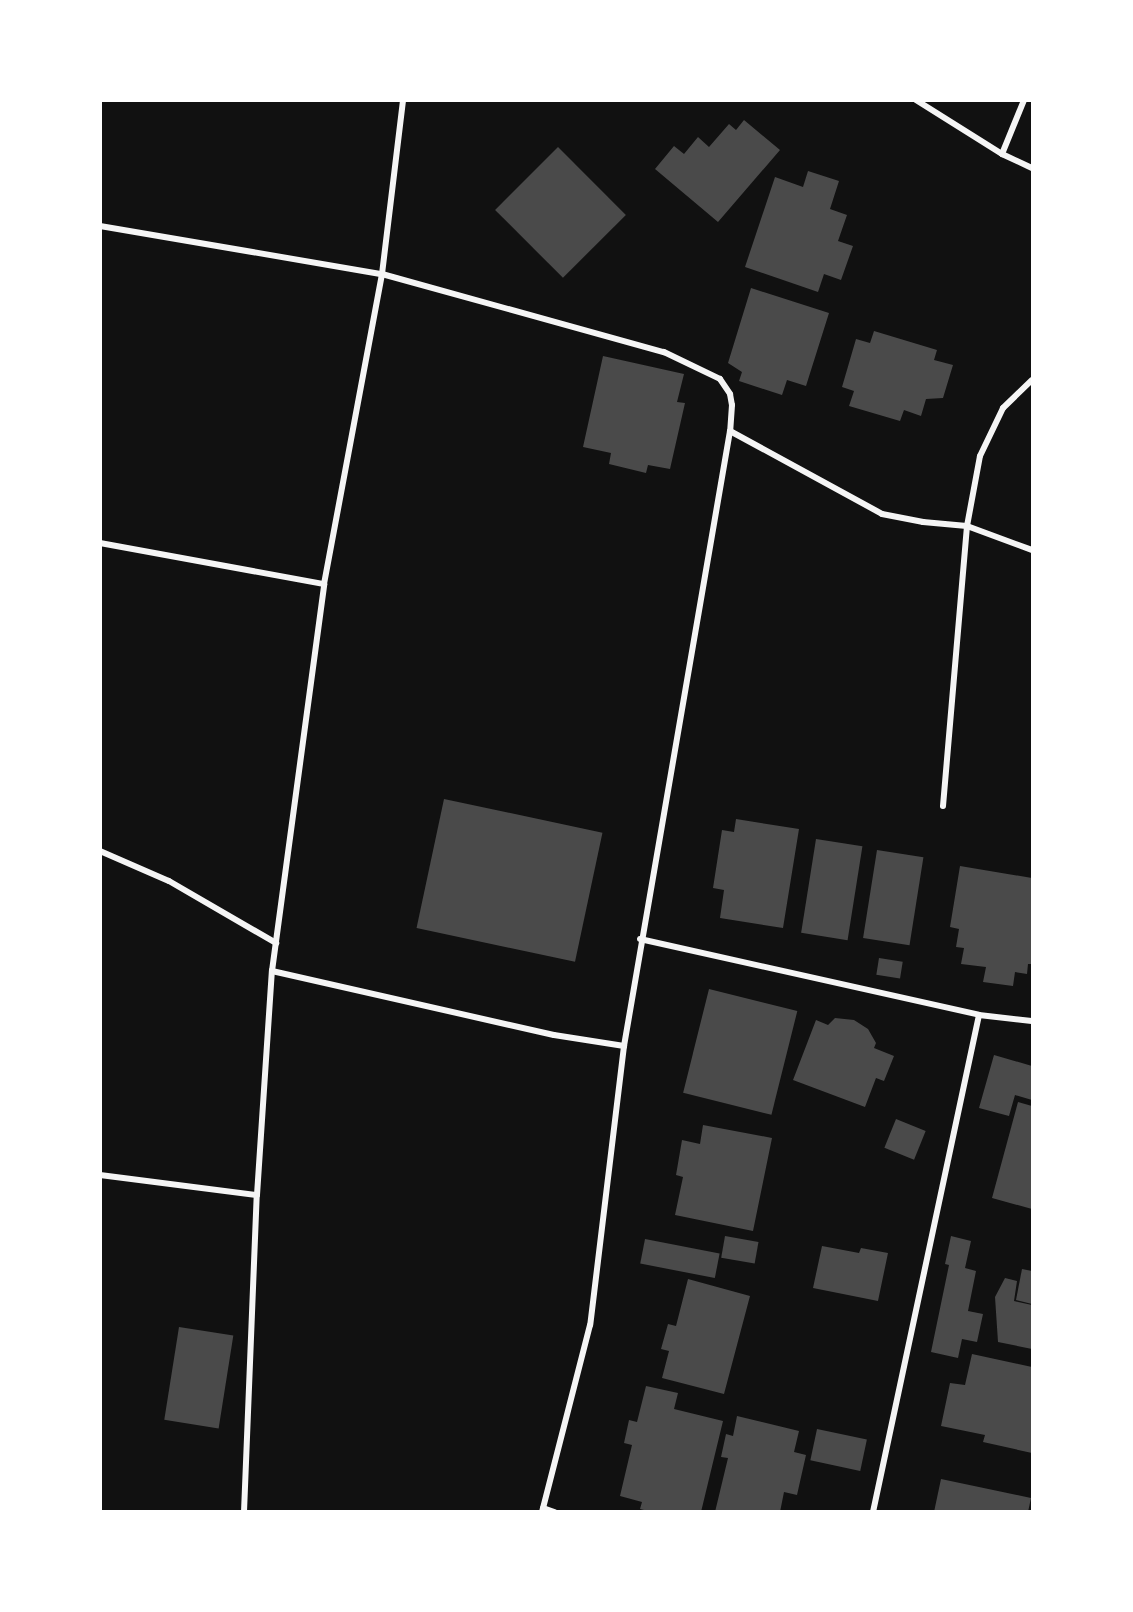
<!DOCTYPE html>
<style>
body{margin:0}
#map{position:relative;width:1133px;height:1612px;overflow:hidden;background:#111;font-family:"Fira Sans",sans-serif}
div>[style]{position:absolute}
.building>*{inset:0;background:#4a4a4a;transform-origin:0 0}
.minor>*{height:6px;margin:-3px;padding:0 3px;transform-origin:3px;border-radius:3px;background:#f5f5f5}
span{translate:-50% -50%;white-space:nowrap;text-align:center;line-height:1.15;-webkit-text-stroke:6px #fff;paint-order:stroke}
.frame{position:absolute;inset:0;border:102px solid #fff;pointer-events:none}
</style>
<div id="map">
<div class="building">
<div style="clip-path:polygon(744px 120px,780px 150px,718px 222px,655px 169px,674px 146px,684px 154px,698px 137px,709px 147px,729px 124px,736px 130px)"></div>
<div style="left:558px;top:147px;width:96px;height:89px;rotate:45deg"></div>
<div style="clip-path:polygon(808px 171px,839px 181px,830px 209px,847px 215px,838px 241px,853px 246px,841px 280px,824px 274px,818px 292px,745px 267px,775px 177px,803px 187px)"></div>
<div style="clip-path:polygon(751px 288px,829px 313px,806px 386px,787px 380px,782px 395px,739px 381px,742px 372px,728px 363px)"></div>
<div style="clip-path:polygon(874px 331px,937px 350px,934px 360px,953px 365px,943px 398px,926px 399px,921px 416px,904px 410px,900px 421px,849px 406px,854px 391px,842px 387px,856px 339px,870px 343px)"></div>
<div style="clip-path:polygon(603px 356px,684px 374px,677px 402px,685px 403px,670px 469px,648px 465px,646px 473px,609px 464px,611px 453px,583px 447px)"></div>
<div style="left:444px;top:799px;width:162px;height:132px;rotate:12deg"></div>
<div style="clip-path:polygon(736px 819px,799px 829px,783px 928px,720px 918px,724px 890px,713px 888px,722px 830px,734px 832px)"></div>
<div style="left:816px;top:839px;width:47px;height:95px;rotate:9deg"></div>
<div style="left:877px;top:850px;width:47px;height:89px;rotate:9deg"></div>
<div style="clip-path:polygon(960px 866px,1032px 878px,1032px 964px,1028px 964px,1027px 974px,1015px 972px,1013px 986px,983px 982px,986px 967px,961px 964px,964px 948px,956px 947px,959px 929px,950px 927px)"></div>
<div style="left:879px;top:958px;width:24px;height:17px;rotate:9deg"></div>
<div style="left:709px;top:989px;width:91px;height:107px;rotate:14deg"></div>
<div style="clip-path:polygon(835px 1018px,854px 1020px,868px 1029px,876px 1043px,874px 1048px,894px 1056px,884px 1081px,876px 1078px,865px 1107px,793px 1080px,816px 1020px,828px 1025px)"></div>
<div style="clip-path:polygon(994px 1055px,1032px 1066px,1032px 1100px,1015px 1095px,1009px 1116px,979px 1108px)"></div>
<div style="clip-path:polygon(1018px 1102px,1032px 1106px,1032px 1209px,992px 1198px)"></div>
<div style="left:896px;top:1119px;width:32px;height:31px;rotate:22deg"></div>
<div style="clip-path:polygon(703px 1125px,772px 1138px,753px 1231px,675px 1215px,683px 1177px,676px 1175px,682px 1140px,700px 1144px)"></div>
<div style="left:725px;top:1236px;width:34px;height:22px;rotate:10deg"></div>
<div style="clip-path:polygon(951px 1236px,971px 1241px,965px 1268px,976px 1271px,968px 1311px,983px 1314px,977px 1342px,962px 1339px,958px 1358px,931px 1352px,949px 1265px,945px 1264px)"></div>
<div style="left:645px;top:1239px;width:76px;height:25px;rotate:11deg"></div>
<div style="clip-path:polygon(822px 1246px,859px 1253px,861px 1248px,888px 1253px,878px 1301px,813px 1288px)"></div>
<div style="clip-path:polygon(1022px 1269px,1032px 1271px,1032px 1304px,1016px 1300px)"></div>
<div style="clip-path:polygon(1005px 1278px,1017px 1281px,1014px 1301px,1032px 1305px,1032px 1349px,998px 1342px,995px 1297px)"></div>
<div style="clip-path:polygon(688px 1279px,750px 1296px,724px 1394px,662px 1378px,669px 1351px,661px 1349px,668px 1324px,676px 1326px)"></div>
<div style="left:179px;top:1327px;width:55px;height:94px;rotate:9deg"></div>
<div style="clip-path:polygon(972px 1354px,1032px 1367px,1032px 1453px,983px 1442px,985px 1435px,941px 1426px,950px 1383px,965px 1385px)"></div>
<div style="clip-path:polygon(646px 1386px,678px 1393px,674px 1409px,723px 1421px,701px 1512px,652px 1512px,640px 1509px,642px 1502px,620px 1496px,632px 1445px,624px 1443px,629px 1420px,637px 1422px)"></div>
<div style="clip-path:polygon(737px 1416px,799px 1431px,794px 1452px,806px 1455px,797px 1495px,784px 1492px,780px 1512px,715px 1512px,728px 1458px,721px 1457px,726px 1434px,733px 1436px)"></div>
<div style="left:817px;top:1429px;width:51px;height:32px;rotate:12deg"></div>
<div style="clip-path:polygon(941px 1479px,1031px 1498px,1028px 1512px,934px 1512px)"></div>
</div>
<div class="minor">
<div style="left:916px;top:100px;width:102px;rotate:32.1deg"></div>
<div style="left:1002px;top:154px;width:33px;rotate:25deg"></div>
<div style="left:1002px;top:154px;width:58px;rotate:-67.8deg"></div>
<div style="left:100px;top:226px;width:286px;rotate:9.7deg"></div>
<div style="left:382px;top:274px;width:293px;rotate:15.5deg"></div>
<div style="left:664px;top:352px;width:62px;rotate:25.7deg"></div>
<div style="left:720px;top:379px;width:18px;rotate:56deg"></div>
<div style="left:730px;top:394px;width:11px;rotate:80deg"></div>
<div style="left:732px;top:405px;width:26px;rotate:94deg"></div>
<div style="left:730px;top:431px;width:624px;rotate:99.78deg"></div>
<div style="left:624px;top:1046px;width:281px;rotate:96.9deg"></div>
<div style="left:590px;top:1325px;width:193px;rotate:104.4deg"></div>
<div style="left:730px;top:431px;width:173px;rotate:28.6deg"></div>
<div style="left:882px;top:514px;width:42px;rotate:11deg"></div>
<div style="left:923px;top:522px;width:44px;rotate:5.2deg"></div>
<div style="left:967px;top:526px;width:69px;rotate:20.3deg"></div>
<div style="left:100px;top:543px;width:228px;rotate:10.4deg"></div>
<div style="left:943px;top:806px;width:281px;rotate:-85.1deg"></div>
<div style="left:967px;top:526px;width:71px;rotate:-79.5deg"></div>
<div style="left:980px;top:456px;width:53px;rotate:-64.4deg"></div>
<div style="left:1003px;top:408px;width:40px;rotate:-44deg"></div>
<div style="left:100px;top:851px;width:75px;rotate:23.5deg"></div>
<div style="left:169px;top:881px;width:124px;rotate:30.1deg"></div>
<div style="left:640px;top:939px;width:347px;rotate:12.6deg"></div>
<div style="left:979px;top:1015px;width:53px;rotate:6.5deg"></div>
<div style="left:272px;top:971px;width:289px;rotate:12.8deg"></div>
<div style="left:554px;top:1035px;width:71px;rotate:8.9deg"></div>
<div style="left:100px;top:1175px;width:158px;rotate:7.3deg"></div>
<div style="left:543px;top:1508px;width:12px;rotate:20deg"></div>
<div style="left:244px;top:1512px;width:317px;rotate:-87.7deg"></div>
<div style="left:257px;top:1195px;width:225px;rotate:-86.2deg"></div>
<div style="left:272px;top:971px;width:390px;rotate:-82.3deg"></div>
<div style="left:324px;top:584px;width:315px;rotate:-79.4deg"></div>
<div style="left:382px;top:274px;width:175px;rotate:-83.1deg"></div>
<div style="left:873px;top:1512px;width:508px;rotate:-77.96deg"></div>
</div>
<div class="frame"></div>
</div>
